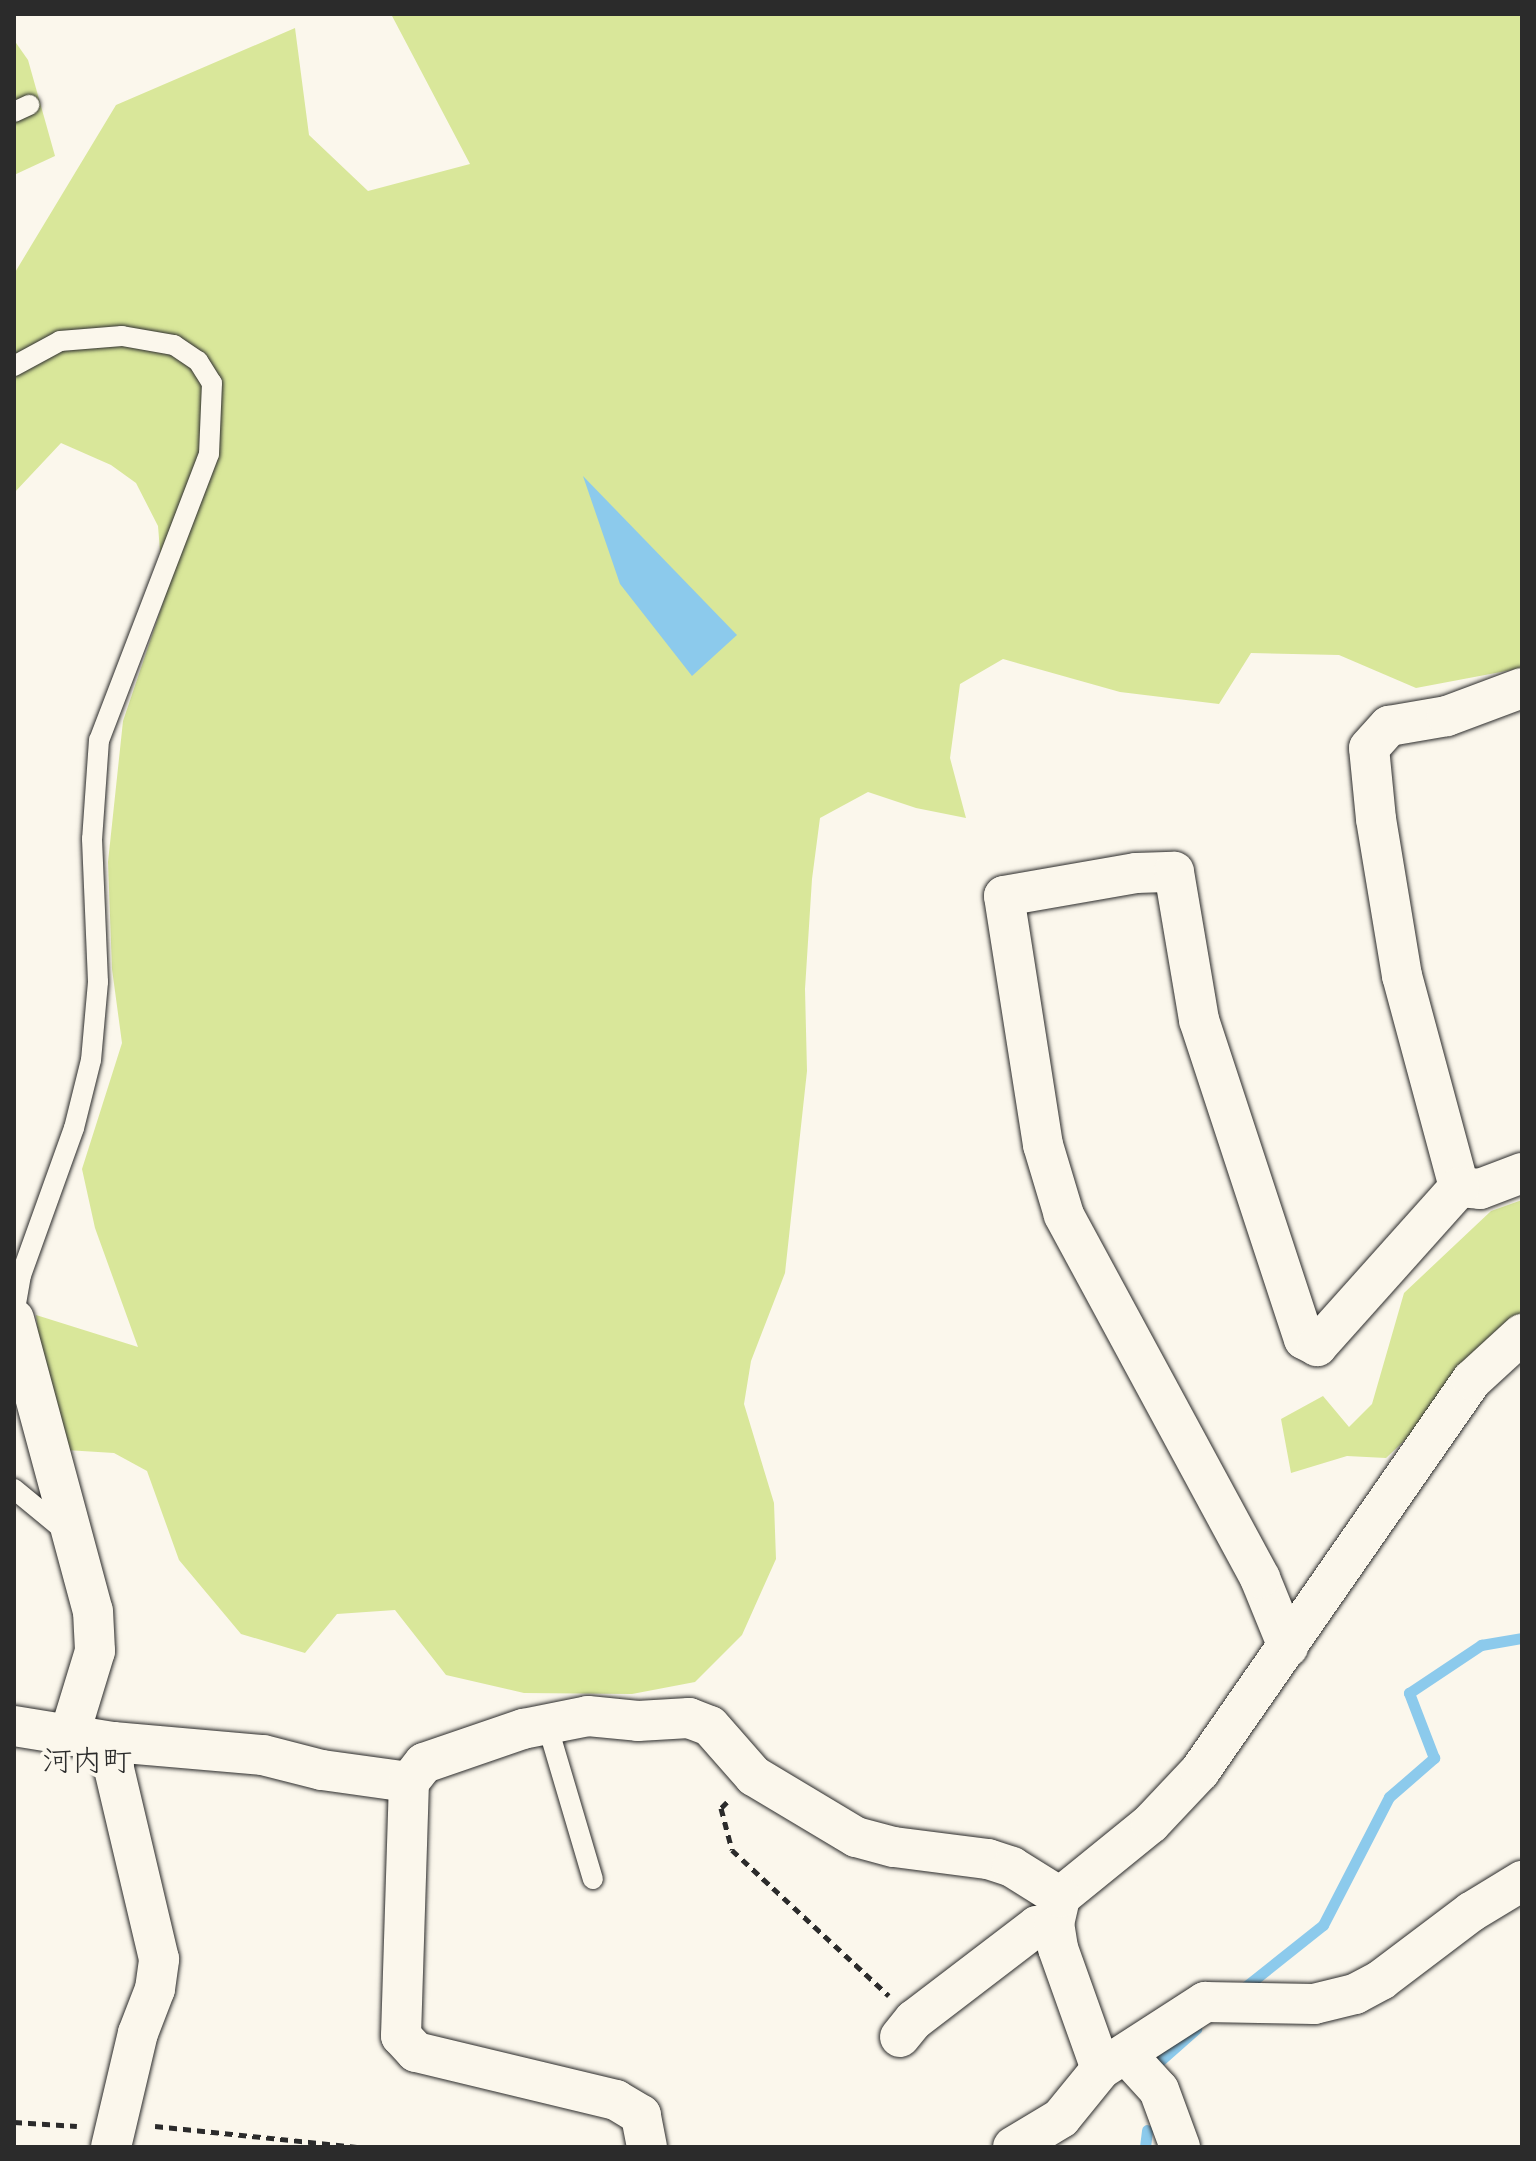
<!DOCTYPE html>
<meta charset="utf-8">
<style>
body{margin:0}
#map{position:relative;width:1536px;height:2161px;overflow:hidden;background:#fbf7ec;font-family:"Architects Daughter","Klee One",sans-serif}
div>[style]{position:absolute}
.green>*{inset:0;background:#d9e79a}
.water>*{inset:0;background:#8ccaec}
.stream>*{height:11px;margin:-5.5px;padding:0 5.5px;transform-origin:5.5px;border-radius:5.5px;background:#8ccaec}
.path>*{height:5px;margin-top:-2.5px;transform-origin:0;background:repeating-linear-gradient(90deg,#2b2b2b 0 8px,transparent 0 14px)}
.roads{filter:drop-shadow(0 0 2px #2b2b2b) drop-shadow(0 0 2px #2b2b2b)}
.lane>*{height:20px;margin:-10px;padding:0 10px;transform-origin:10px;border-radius:10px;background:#fbf7ec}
.street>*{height:40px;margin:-20px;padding:0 20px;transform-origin:20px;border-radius:20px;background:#fbf7ec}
span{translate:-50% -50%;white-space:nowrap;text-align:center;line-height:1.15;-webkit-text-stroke:8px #fbf7ec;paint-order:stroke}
.neighbourhood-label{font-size:30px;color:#2b2b2b}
.frame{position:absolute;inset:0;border:16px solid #2b2b2b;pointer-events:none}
</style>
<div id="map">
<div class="green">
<div style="clip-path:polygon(391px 14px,1522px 14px,1522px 668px,1416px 688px,1339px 655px,1251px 653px,1219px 704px,1120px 692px,1003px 659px,960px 684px,950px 758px,966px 818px,916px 808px,868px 792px,820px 818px,812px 879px,805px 989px,807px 1071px,785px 1273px,751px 1361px,744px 1404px,774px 1503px,776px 1559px,742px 1635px,695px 1682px,632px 1694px,524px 1693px,446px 1675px,395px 1610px,337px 1614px,305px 1653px,241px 1634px,179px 1560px,147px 1471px,114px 1453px,66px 1450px,41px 1360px,36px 1315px,138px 1347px,95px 1228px,82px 1169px,122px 1043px,112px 969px,108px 862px,123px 721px,164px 600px,158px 526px,136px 483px,111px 465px,61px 443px,14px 493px,14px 274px,116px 105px,295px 28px,309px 135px,368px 191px,470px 164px)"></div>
<div style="clip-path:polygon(14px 40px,28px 60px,55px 156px,14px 175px)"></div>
<div style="clip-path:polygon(1522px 1200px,1522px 1317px,1493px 1333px,1423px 1423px,1386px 1458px,1347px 1456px,1291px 1473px,1281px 1419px,1323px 1396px,1349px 1427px,1372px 1404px,1404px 1293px,1491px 1211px)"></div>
</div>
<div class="water">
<div style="clip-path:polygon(583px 476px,737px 635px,692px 676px,620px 584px)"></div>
</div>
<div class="stream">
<div style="left:1240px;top:1991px;width:106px;rotate:-38.5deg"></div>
<div style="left:1323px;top:1925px;width:144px;rotate:-62.7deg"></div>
<div style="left:1389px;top:1797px;width:60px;rotate:-40.9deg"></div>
<div style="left:1434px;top:1758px;width:70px;rotate:-111deg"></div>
<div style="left:1409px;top:1693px;width:87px;rotate:-33.7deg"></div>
<div style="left:1481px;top:1645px;width:42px;rotate:-9.7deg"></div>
<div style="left:1155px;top:2065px;width:55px;rotate:-41.3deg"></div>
<div style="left:1145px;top:2147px;width:17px;rotate:-83deg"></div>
</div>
<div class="path">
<div style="left:727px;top:1802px;width:8px;rotate:135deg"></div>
<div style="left:721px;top:1808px;width:43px;rotate:75.3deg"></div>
<div style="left:732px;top:1850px;width:214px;rotate:42.9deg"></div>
<div style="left:14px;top:2122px;width:63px;rotate:3.6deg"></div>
<div style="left:155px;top:2126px;width:203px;rotate:5.9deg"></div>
</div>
<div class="roads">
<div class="lane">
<div style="left:14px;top:112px;width:17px;rotate:-25deg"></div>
<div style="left:14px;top:366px;width:52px;rotate:-28.5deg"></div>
<div style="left:60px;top:341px;width:62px;rotate:-4.6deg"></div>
<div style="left:122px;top:336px;width:53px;rotate:9.8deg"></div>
<div style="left:174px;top:345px;width:29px;rotate:34deg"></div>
<div style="left:198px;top:361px;width:26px;rotate:58deg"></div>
<div style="left:212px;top:383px;width:71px;rotate:92.4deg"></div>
<div style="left:209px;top:454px;width:306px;rotate:111deg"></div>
<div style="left:99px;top:740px;width:99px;rotate:94deg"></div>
<div style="left:92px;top:839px;width:143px;rotate:87.6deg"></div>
<div style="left:98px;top:982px;width:78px;rotate:95.1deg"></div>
<div style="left:91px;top:1060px;width:70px;rotate:104deg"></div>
<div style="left:74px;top:1128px;width:156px;rotate:109.8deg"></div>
<div style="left:21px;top:1275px;width:41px;rotate:99.9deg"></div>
<div style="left:14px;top:1489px;width:66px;rotate:39.5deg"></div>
<div style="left:551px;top:1722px;width:19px;rotate:87deg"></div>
<div style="left:552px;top:1741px;width:144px;rotate:73.5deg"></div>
</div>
<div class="street">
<div style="left:1459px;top:1187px;width:219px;rotate:-105.1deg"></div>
<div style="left:1402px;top:976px;width:159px;rotate:-99.4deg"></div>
<div style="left:1376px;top:819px;width:71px;rotate:-95.6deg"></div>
<div style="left:1369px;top:748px;width:30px;rotate:-48deg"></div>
<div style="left:1389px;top:726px;width:59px;rotate:-9.8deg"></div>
<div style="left:1447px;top:716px;width:80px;rotate:-20.5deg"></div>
<div style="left:1459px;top:1187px;width:21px;rotate:5deg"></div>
<div style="left:1480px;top:1189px;width:45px;rotate:-20.9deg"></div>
<div style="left:14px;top:1319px;width:302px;rotate:74.9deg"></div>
<div style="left:93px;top:1611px;width:40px;rotate:87.1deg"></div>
<div style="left:95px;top:1651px;width:89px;rotate:107deg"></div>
<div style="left:1288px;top:1647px;width:74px;rotate:-112.1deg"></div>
<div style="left:1260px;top:1578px;width:413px;rotate:-118.4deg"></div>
<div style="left:1064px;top:1215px;width:73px;rotate:-106.7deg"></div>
<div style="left:1043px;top:1145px;width:252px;rotate:-98.9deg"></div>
<div style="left:1004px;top:896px;width:134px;rotate:-9.9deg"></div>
<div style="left:1136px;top:873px;width:38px;rotate:-2deg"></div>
<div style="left:1174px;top:872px;width:150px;rotate:80.4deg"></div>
<div style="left:1199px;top:1020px;width:336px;rotate:71.8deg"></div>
<div style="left:1304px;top:1339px;width:15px;rotate:28deg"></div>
<div style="left:1317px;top:1346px;width:213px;rotate:-48.2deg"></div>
<div style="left:14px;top:1726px;width:100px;rotate:9.2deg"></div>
<div style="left:113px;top:1742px;width:151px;rotate:5deg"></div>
<div style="left:263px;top:1755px;width:61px;rotate:14.3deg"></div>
<div style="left:322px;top:1770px;width:88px;rotate:7.9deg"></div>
<div style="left:900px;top:2037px;width:22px;rotate:-51deg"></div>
<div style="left:914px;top:2020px;width:155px;rotate:-37.4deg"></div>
<div style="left:1037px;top:1926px;width:17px;rotate:-7deg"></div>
<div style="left:1127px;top:2055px;width:47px;rotate:47.6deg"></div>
<div style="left:1159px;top:2090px;width:61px;rotate:69.8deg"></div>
<div style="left:1101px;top:2069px;width:128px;rotate:-109.6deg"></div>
<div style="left:1058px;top:1948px;width:24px;rotate:-99deg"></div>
<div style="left:1054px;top:1924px;width:28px;rotate:-77deg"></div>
<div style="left:1060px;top:1897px;width:117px;rotate:-39.1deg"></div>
<div style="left:1151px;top:1823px;width:71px;rotate:-46.7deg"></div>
<div style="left:1200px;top:1771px;width:476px;rotate:-55.2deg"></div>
<div style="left:1472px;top:1380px;width:68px;rotate:-42.6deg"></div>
<div style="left:111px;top:2147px;width:117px;rotate:-76.7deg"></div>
<div style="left:138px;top:2033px;width:47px;rotate:-68.9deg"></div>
<div style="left:155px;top:1989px;width:30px;rotate:-82deg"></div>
<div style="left:159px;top:1959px;width:195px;rotate:-103.3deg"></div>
<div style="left:114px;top:1769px;width:27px;rotate:-92deg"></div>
<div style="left:647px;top:2147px;width:33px;rotate:-101deg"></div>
<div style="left:641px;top:2115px;width:29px;rotate:-149deg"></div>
<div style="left:616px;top:2100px;width:206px;rotate:-166.5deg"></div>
<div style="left:416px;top:2052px;width:22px;rotate:-133deg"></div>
<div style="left:401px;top:2036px;width:254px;rotate:-88.2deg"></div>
<div style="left:409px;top:1782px;width:24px;rotate:-52deg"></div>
<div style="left:424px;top:1763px;width:105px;rotate:-19deg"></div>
<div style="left:523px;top:1729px;width:66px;rotate:-11.3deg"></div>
<div style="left:588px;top:1716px;width:50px;rotate:5.7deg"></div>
<div style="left:638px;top:1721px;width:51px;rotate:-3.4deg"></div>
<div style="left:689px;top:1718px;width:22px;rotate:21deg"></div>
<div style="left:710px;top:1726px;width:67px;rotate:48.7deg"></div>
<div style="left:754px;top:1776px;width:119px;rotate:30.9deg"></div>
<div style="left:856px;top:1837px;width:39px;rotate:15deg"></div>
<div style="left:894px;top:1847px;width:95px;rotate:7.3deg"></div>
<div style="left:988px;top:1859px;width:25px;rotate:18deg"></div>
<div style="left:1012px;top:1867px;width:57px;rotate:32deg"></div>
<div style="left:1013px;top:2147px;width:56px;rotate:-31.1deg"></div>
<div style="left:1061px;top:2118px;width:63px;rotate:-50.8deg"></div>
<div style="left:1101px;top:2069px;width:124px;rotate:-32.8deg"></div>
<div style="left:1205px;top:2002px;width:109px;rotate:1.1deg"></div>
<div style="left:1314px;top:2004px;width:42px;rotate:-13.7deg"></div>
<div style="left:1355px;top:1994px;width:30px;rotate:-28deg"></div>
<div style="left:1381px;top:1980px;width:113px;rotate:-37.1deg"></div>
<div style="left:1471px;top:1912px;width:60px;rotate:-31.3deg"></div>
</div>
</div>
<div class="neighbourhood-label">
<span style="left:87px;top:1762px">河内町</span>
</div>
<div class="frame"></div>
</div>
